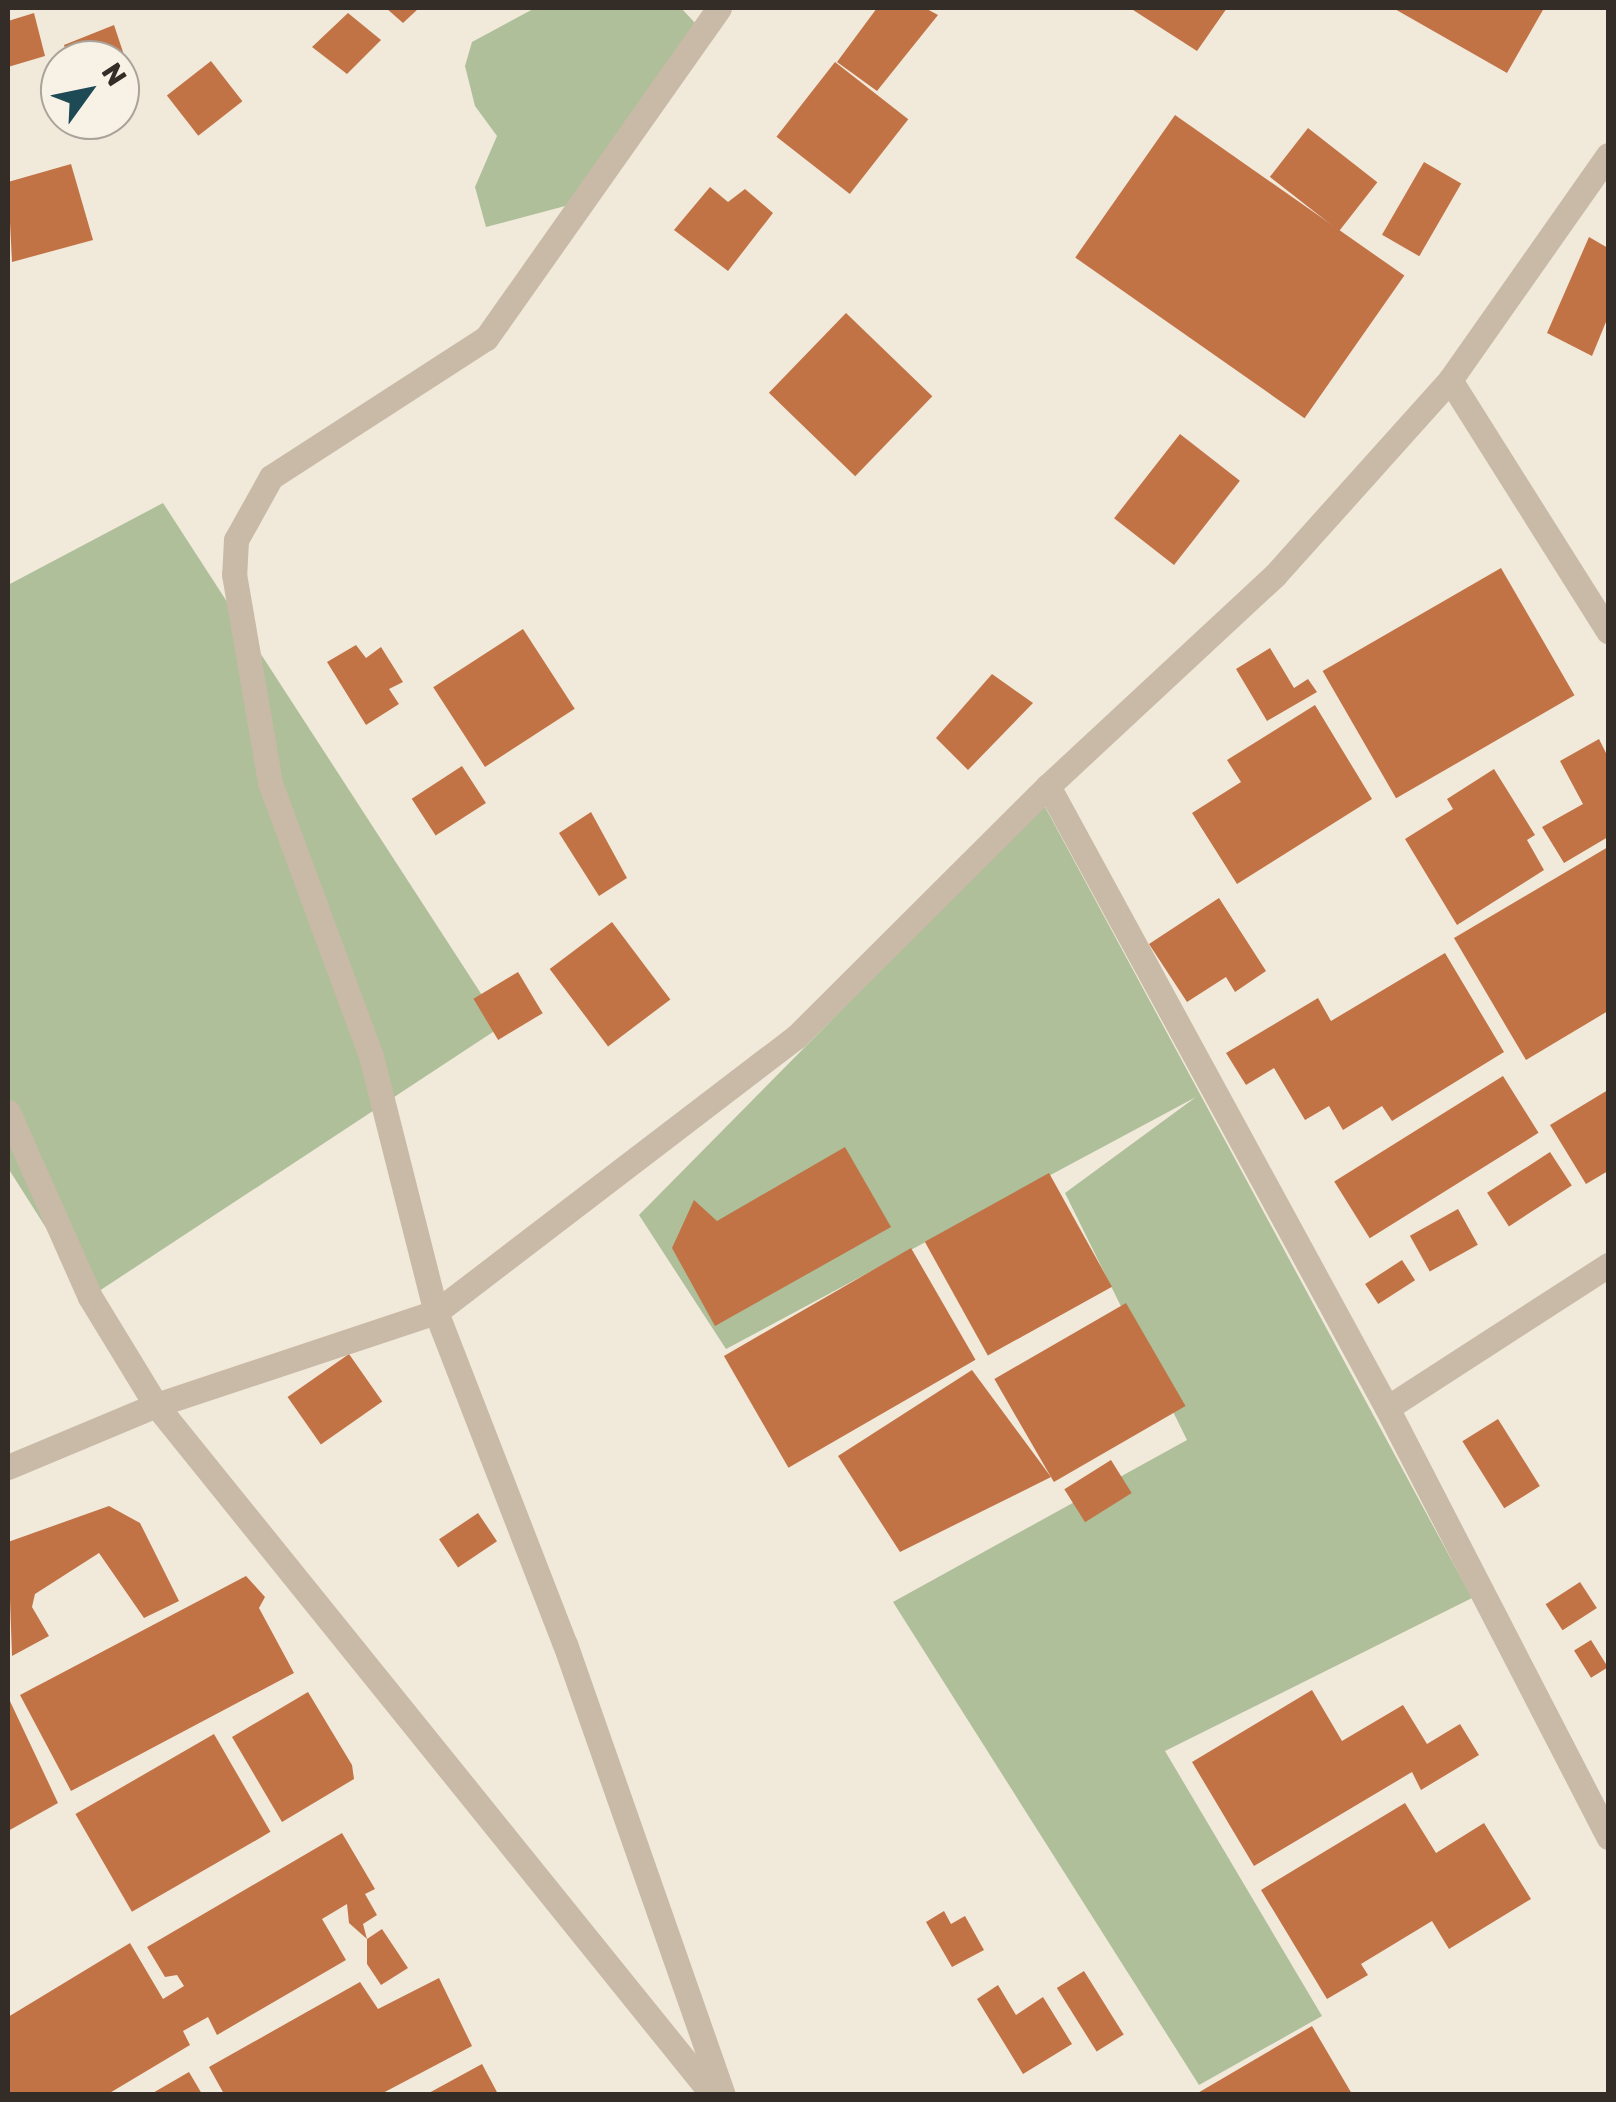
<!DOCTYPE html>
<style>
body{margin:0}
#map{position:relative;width:1616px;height:2102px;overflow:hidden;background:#f1e9da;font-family:Rubik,sans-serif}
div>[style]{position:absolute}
.green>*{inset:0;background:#aebf9a}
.building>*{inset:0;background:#c27346;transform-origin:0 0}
.minor>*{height:25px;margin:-12.5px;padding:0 12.5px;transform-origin:12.5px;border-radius:12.5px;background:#c8baa6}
span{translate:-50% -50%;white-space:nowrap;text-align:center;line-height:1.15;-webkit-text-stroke:9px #f8f2e6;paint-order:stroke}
.frame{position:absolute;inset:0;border:10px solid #342d27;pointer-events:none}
.north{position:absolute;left:40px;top:40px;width:100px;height:100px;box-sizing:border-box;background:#f8f2e6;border:2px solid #aaa39a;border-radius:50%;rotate:57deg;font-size:28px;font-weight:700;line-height:40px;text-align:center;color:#342d27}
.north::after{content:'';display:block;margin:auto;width:35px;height:45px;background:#1e4a55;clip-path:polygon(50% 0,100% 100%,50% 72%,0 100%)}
</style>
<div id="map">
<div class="green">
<div style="clip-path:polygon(535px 8px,681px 8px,696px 24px,569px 205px,486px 227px,475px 187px,497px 136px,475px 106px,465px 66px,472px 42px)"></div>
<div style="clip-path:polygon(163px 503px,502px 1026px,90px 1297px,8px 1168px,8px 585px)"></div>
<div style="clip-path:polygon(1044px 805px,1472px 1598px,1165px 1751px,1322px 2016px,1199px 2085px,893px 1602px,1187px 1440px,1065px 1193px,1196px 1097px,726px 1349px,639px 1215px)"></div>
</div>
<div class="building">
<div style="clip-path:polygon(386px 8px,419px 8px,403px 23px)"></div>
<div style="clip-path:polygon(877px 8px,925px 8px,938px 15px,877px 91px,837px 62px)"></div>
<div style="clip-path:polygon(1130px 8px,1227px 8px,1197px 51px)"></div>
<div style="clip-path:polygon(1393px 8px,1544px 8px,1507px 73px)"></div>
<div style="clip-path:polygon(34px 13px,45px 56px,8px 67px,8px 21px)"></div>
<div style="clip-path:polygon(348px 13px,381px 40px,347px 74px,312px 47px)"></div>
<div style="clip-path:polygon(114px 25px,127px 64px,69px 60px,64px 45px)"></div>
<div style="left:211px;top:61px;width:51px;height:56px;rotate:52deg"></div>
<div style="left:835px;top:62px;width:93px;height:95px;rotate:38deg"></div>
<div style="left:1175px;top:115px;width:280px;height:174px;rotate:35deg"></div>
<div style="left:1308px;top:128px;width:88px;height:62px;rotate:38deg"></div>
<div style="left:1424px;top:162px;width:43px;height:84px;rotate:30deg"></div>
<div style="clip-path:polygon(71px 164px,93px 240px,12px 262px,8px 182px)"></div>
<div style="clip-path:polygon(710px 187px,728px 202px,745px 189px,773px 213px,728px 271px,674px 230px)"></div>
<div style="clip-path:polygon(1589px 237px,1608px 248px,1608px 317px,1592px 356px,1547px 333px)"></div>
<div style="left:846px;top:313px;width:120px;height:111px;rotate:44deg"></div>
<div style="left:1180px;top:434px;width:76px;height:107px;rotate:38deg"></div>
<div style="left:1501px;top:568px;width:147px;height:206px;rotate:60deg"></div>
<div style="left:523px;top:629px;width:95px;height:107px;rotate:57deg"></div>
<div style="clip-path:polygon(356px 645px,366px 658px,381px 647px,403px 682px,389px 689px,399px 704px,366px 725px,327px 662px)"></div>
<div style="clip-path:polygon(1270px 648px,1294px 688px,1308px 679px,1317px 692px,1267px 721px,1236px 669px)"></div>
<div style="clip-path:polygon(992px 674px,1033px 703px,968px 770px,936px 738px)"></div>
<div style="clip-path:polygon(1315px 705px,1372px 799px,1237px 884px,1192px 813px,1241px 782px,1227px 760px)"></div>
<div style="clip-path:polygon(1599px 739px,1608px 757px,1608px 837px,1564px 863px,1542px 827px,1583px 804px,1560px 761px)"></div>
<div style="left:462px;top:766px;width:44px;height:60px;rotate:57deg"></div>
<div style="clip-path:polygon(1494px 769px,1535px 835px,1527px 840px,1544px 870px,1457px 925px,1405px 839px,1453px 809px,1447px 799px)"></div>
<div style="clip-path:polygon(591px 812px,627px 878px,599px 896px,559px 833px)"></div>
<div style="clip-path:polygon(1608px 847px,1608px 1011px,1526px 1060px,1454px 938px)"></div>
<div style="clip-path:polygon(1219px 898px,1266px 971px,1235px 992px,1226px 977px,1187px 1002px,1149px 944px)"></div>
<div style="left:612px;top:922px;width:97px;height:78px;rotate:53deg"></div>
<div style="clip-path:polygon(1445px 953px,1504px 1052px,1392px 1121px,1382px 1106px,1343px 1130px,1329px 1106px,1305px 1120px,1274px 1068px,1246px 1085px,1226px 1053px,1318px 998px,1331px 1021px)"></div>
<div style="left:518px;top:972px;width:48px;height:52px;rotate:59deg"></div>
<div style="left:1503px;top:1076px;width:67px;height:199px;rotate:58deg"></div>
<div style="clip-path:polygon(1608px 1090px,1608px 1171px,1586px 1184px,1550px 1125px)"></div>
<div style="clip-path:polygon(845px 1147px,891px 1227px,715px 1326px,672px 1248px,694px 1200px,717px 1221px)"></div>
<div style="left:1550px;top:1152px;width:40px;height:75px;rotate:57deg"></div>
<div style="left:1049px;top:1173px;width:130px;height:142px;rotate:61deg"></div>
<div style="left:1458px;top:1209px;width:41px;height:55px;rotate:61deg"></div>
<div style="left:911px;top:1248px;width:129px;height:216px;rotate:60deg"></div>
<div style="left:1402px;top:1260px;width:24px;height:44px;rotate:57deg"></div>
<div style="left:1126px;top:1303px;width:119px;height:152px;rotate:60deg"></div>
<div style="left:349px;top:1354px;width:58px;height:75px;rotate:55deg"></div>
<div style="clip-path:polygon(972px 1370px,1051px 1477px,900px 1552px,838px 1456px)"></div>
<div style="left:1498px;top:1419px;width:79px;height:42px;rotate:58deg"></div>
<div style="left:1111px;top:1460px;width:39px;height:55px;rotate:58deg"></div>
<div style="clip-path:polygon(109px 1506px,140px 1523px,179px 1601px,144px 1618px,99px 1553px,35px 1594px,32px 1607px,49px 1636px,12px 1656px,8px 1542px)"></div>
<div style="left:478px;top:1513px;width:34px;height:47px;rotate:56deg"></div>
<div style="clip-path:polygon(246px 1576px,265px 1597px,259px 1608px,294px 1673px,71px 1791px,20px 1695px)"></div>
<div style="left:1580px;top:1582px;width:31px;height:41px;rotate:57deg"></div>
<div style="left:1591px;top:1640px;width:32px;height:20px;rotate:58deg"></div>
<div style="clip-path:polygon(1312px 1690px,1342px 1741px,1403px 1705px,1427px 1744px,1460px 1724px,1479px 1755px,1421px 1790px,1412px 1772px,1254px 1866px,1192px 1762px)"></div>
<div style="clip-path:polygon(308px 1692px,352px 1765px,354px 1779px,282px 1822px,232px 1737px)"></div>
<div style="clip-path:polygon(8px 1697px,58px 1803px,8px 1831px)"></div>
<div style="left:214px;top:1734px;width:113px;height:160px;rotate:60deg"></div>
<div style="clip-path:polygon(1405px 1803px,1436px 1853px,1484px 1823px,1531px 1899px,1449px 1949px,1432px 1921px,1361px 1964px,1368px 1975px,1327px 1999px,1261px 1890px)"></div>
<div style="clip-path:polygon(342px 1833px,375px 1889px,365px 1894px,377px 1915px,363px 1924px,367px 1939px,349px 1923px,347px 1904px,322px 1919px,346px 1960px,217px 2035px,208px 2017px,183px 2031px,190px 2045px,108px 2094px,8px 2094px,8px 2017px,130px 1943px,163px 1999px,184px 1986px,177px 1975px,165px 1977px,147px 1947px)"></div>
<div style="clip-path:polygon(944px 1911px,951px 1924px,965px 1916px,984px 1950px,952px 1967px,926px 1922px)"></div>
<div style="clip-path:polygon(382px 1929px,408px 1968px,381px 1985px,367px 1964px,367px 1939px)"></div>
<div style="left:1084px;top:1971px;width:75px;height:32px;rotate:58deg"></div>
<div style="clip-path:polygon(439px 1978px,472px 2046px,381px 2094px,224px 2094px,209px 2067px,360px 1982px,378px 2009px)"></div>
<div style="clip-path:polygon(998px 1985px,1016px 2015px,1043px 1997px,1072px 2044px,1023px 2074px,977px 1999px)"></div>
<div style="clip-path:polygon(1312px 2026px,1352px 2094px,1196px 2094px)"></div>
<div style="clip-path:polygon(482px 2064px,498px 2094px,427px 2094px)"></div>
<div style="clip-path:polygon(189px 2072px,202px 2094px,151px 2094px)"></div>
</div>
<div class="minor">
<div style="left:719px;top:8px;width:404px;rotate:125.2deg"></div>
<div style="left:486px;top:338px;width:256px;rotate:147.1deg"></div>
<div style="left:271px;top:477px;width:72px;rotate:119.1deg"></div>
<div style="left:236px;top:540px;width:34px;rotate:93deg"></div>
<div style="left:234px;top:574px;width:212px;rotate:80.2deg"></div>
<div style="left:270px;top:783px;width:291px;rotate:69.7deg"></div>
<div style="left:371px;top:1056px;width:264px;rotate:75.8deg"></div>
<div style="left:436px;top:1312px;width:356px;rotate:68.8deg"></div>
<div style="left:565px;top:1644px;width:477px;rotate:70.7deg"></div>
<div style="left:1450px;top:380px;width:297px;rotate:57.8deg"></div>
<div style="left:1048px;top:786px;width:708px;rotate:61.41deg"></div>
<div style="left:1387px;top:1408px;width:483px;rotate:62.7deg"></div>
<div style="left:8px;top:1112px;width:202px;rotate:66.1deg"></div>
<div style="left:90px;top:1297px;width:127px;rotate:58.6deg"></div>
<div style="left:156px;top:1405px;width:885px;rotate:51.1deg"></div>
<div style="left:1387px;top:1408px;width:263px;rotate:-32.9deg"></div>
<div style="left:8px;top:1467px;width:160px;rotate:-22.7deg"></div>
<div style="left:156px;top:1405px;width:295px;rotate:-18.4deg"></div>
<div style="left:436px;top:1312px;width:453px;rotate:-37.4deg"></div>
<div style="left:796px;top:1037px;width:356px;rotate:-44.9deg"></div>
<div style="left:1048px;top:786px;width:310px;rotate:-42.9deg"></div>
<div style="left:1275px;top:575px;width:262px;rotate:-48.1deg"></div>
<div style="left:1450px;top:380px;width:275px;rotate:-54.9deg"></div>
</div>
<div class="frame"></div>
<div class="north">N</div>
</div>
